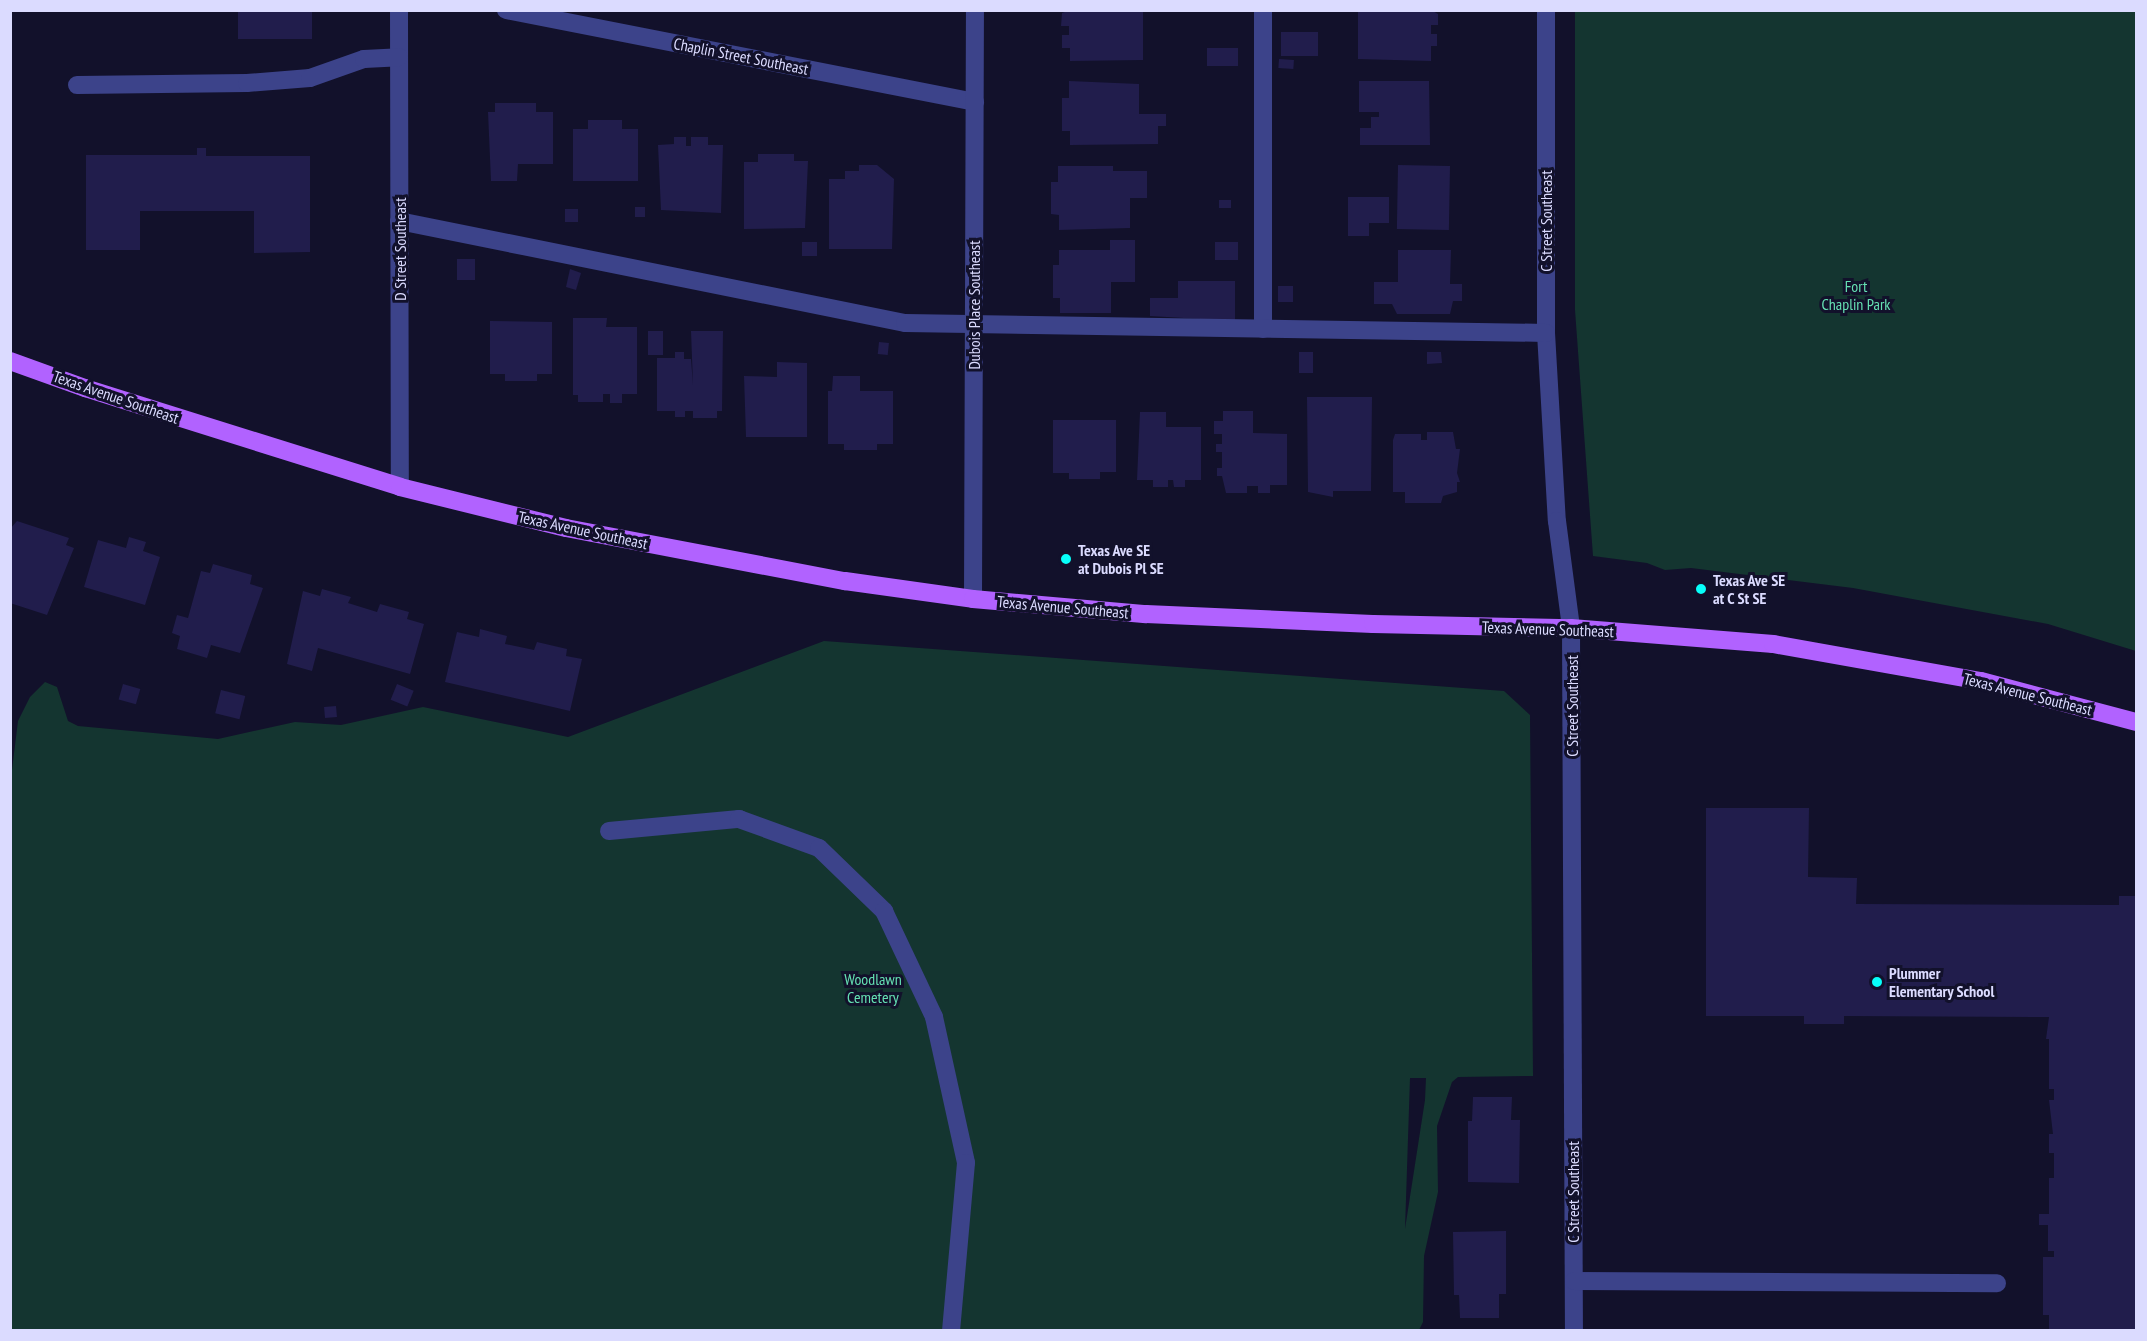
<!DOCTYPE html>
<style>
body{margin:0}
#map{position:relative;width:2147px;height:1341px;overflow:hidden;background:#12112b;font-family:"PT Sans Narrow",sans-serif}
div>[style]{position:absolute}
.green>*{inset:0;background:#143530}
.building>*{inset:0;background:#211d4c;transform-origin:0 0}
.minor>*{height:18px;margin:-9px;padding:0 9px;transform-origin:9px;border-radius:9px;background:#3c438a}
.major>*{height:18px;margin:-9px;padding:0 9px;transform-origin:9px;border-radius:9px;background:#b162ff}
.dots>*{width:16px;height:16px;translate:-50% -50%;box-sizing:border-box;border:3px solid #12112b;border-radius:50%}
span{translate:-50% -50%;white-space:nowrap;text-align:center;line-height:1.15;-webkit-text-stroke:6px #12112b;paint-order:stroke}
.street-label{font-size:16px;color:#dbdbff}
.park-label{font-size:16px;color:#65e1b3}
.poi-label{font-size:16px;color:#dbdbff;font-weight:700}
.left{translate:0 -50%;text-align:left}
.frame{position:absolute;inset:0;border:12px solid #dbdbff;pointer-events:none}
</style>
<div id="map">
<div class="green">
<div style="clip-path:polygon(1575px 11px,2136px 11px,2136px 651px,2048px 624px,1853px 588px,1691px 568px,1665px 570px,1647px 563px,1593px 556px,1575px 310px)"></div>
<div style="clip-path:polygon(evenodd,824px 641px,1504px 691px,1530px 715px,1533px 1076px,1458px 1077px,1452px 1082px,1437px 1126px,1438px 1192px,1424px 1256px,1423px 1322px,1419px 1330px,11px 1330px,10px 786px,18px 721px,30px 697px,45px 682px,57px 687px,68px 721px,78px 726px,218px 739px,295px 722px,341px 725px,423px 707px,568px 737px,824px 641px,1410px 1078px,1426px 1078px,1425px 1100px,1405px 1229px,1410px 1078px)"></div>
</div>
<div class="building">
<div style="left:238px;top:10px;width:74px;height:29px"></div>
<div style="clip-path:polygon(1070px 10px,1143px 10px,1143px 60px,1070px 61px,1070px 48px,1062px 48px,1062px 35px,1069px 35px,1069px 26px,1061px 26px,1062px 13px)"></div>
<div style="clip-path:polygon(1358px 10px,1431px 10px,1438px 14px,1438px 25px,1431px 25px,1431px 34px,1437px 34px,1437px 46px,1431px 46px,1431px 61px,1358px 59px)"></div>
<div style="left:1281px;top:32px;width:37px;height:24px"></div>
<div style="left:1207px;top:48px;width:31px;height:18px"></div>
<div style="left:1279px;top:59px;width:15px;height:9px;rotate:4deg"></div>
<div style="clip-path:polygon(1069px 81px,1139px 84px,1139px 114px,1166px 114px,1166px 126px,1158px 126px,1158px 144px,1070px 145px,1070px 131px,1062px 131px,1062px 98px,1069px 98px)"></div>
<div style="clip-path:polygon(1359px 81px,1429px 81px,1430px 145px,1360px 145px,1360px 128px,1371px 128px,1371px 117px,1379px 117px,1379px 112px,1359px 112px)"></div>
<div style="clip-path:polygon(495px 103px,536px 103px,536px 112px,553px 112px,553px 164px,518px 164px,517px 181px,491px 181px,488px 112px,495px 112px)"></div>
<div style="clip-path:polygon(588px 120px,622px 120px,622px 129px,638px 129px,638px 181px,573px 181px,573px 129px,588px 129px)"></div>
<div style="clip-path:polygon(674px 137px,686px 137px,686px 146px,691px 146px,691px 137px,708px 137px,708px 145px,723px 145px,721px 213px,661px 210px,658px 145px,674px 144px)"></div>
<div style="clip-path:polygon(197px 148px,206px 148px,206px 156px,310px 156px,310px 252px,254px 253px,254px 211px,140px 211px,140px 250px,86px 250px,86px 155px,197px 155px)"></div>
<div style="clip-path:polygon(758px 154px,794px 154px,794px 161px,808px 161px,805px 228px,744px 229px,744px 162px,758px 162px)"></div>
<div style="clip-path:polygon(859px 165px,877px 165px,894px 179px,892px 249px,829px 249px,829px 179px,845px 179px,845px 171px,859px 171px)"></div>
<div style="left:1398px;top:165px;width:52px;height:64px;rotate:1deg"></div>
<div style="clip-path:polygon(1058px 166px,1113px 166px,1113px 171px,1147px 171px,1147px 198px,1130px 198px,1130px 228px,1059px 230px,1059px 215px,1051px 214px,1051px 182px,1058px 182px)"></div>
<div style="clip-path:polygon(1348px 197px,1389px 197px,1389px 223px,1369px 223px,1369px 236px,1348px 236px)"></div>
<div style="left:1219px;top:200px;width:12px;height:8px"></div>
<div style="left:635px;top:207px;width:10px;height:10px"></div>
<div style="left:565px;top:209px;width:13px;height:13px"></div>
<div style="clip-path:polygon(1110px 240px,1135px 240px,1135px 282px,1111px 282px,1111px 313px,1060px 313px,1060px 298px,1053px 298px,1053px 265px,1059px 265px,1059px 250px,1110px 250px)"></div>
<div style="left:802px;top:242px;width:15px;height:14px"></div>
<div style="left:1215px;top:242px;width:23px;height:18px"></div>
<div style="clip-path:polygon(1398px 250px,1451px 250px,1450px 284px,1462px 284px,1462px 301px,1453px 301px,1450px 314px,1397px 314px,1392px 304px,1374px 304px,1374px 282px,1398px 282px)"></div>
<div style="left:457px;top:259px;width:18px;height:21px"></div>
<div style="clip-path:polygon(570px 269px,581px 273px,576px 290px,566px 287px)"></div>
<div style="clip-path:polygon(1178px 281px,1235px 281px,1235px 321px,1150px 316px,1150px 298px,1178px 298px)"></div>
<div style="left:1278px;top:286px;width:15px;height:16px"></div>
<div style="clip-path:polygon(573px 318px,607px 318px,606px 327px,637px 327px,637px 394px,622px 394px,622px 403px,610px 403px,610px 394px,603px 394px,603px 402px,578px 402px,578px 395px,573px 395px)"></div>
<div style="clip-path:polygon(490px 321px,552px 322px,552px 374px,537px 374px,537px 381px,505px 381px,505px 374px,490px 374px)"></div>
<div style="left:648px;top:331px;width:15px;height:24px"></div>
<div style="clip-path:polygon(691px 331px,723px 331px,722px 411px,717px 411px,717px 418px,693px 418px,693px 411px,685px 411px,685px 417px,675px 417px,675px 411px,657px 411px,657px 358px,675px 358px,675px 352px,684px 352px,684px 359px,691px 359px,693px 385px)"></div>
<div style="left:879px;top:342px;width:10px;height:12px;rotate:6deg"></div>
<div style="left:1299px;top:352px;width:14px;height:21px"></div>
<div style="clip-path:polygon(1427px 352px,1441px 352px,1442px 363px,1427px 364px)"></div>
<div style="clip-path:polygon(777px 362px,807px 363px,807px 437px,746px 437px,744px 376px,777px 377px)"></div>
<div style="clip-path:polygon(833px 376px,860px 376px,860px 391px,893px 391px,893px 444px,877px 444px,877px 450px,844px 450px,844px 444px,828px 444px,828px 391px,832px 391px)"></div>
<div style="clip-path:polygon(1307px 397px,1372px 397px,1371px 491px,1333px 491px,1333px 497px,1308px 492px)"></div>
<div style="clip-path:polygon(1223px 411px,1253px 411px,1253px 433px,1287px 434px,1287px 485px,1270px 485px,1270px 493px,1258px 493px,1258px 486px,1247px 486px,1247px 493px,1226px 493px,1222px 476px,1217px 476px,1217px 468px,1222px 468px,1222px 452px,1216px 452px,1216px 444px,1222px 444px,1222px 434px,1214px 434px,1214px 421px,1223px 421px)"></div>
<div style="clip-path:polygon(1140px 412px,1166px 412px,1166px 427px,1201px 427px,1201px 480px,1185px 480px,1185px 487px,1174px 487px,1173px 480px,1168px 480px,1168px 487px,1153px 487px,1153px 480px,1137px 480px)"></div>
<div style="clip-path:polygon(1053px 420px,1116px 420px,1116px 472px,1100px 472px,1100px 479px,1069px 479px,1069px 473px,1053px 473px)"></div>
<div style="clip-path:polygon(1427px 432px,1453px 432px,1456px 449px,1460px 449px,1457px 473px,1460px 482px,1457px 482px,1457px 492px,1443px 496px,1441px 503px,1405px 503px,1405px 492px,1393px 492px,1393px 440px,1395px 434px,1421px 434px,1421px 440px,1427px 440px)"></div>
<div style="clip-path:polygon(17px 521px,69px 538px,66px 545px,74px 548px,47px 615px,10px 603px,10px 529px)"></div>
<div style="clip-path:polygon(129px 537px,146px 542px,143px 551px,160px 557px,145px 605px,84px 587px,98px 540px,126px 548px)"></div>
<div style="clip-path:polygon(213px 564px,252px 575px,250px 584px,263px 588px,240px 653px,211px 645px,207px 658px,177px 649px,180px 636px,172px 633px,177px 615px,188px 618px,201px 571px,210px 573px)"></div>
<div style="clip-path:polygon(322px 589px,351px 597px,348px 603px,377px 612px,380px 604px,409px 612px,407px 619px,424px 624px,410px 674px,318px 648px,312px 671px,287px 664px,303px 591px,320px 596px)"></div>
<div style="clip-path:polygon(480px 629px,507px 636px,505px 644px,534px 650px,537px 642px,567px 649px,566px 656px,582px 659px,570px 711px,445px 682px,457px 632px,479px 637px)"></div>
<div style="left:123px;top:684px;width:18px;height:16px;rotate:16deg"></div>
<div style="left:397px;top:684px;width:18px;height:17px;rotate:22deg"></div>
<div style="left:221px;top:690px;width:25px;height:24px;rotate:14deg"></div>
<div style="left:336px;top:706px;width:11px;height:12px;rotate:85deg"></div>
<div style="clip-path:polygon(1706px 808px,1809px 808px,1808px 877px,1857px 878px,1856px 904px,2119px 905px,2119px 896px,2136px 896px,2136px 1330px,2049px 1330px,2049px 1315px,2043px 1315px,2043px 1257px,2054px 1257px,2054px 1251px,2048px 1251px,2048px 1225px,2039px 1225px,2039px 1214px,2049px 1214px,2049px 1178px,2054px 1178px,2054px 1153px,2049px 1153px,2049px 1134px,2053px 1134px,2049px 1100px,2054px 1100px,2054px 1089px,2049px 1089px,2049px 1039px,2046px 1039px,2049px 1017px,1844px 1016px,1844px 1024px,1804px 1024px,1804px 1016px,1706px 1016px)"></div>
<div style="clip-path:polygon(1473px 1097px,1512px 1097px,1511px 1120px,1520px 1120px,1519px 1183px,1468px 1182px,1468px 1121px,1472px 1121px)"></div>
<div style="clip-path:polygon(1506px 1231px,1506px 1294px,1499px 1294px,1499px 1318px,1460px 1318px,1459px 1295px,1454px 1295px,1453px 1232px)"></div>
</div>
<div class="minor">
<div style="left:399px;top:10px;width:477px;rotate:89.9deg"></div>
<div style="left:506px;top:10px;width:478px;rotate:11.1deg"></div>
<div style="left:1263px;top:10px;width:319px;rotate:90deg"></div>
<div style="left:1546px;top:10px;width:323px;rotate:90deg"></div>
<div style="left:1546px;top:333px;width:188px;rotate:86.7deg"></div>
<div style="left:1557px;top:521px;width:108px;rotate:82.5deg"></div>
<div style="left:1571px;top:628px;width:702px;rotate:89.76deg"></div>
<div style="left:77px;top:85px;width:170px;rotate:-0.7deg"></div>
<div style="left:247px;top:83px;width:63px;rotate:-4.5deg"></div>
<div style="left:310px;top:78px;width:57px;rotate:-19.4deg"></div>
<div style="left:364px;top:59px;width:35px;rotate:-3deg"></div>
<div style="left:399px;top:221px;width:516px;rotate:11.4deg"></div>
<div style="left:905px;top:323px;width:641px;rotate:0.89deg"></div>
<div style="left:973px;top:599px;width:589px;rotate:-89.81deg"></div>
<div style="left:609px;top:831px;width:131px;rotate:-5.3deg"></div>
<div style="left:739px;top:819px;width:85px;rotate:19.9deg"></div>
<div style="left:819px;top:848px;width:91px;rotate:44.1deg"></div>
<div style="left:884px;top:911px;width:117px;rotate:64.7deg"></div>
<div style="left:934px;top:1017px;width:149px;rotate:77.6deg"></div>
<div style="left:966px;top:1163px;width:168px;rotate:95.1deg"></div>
<div style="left:1574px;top:1281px;width:423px;rotate:0.3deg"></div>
</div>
<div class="major">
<div style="left:10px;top:361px;width:80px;rotate:19.8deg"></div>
<div style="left:85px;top:388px;width:330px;rotate:17.4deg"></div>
<div style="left:400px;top:487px;width:171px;rotate:13.9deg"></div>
<div style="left:566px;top:528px;width:284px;rotate:10.8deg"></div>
<div style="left:845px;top:581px;width:129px;rotate:8deg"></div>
<div style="left:973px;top:599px;width:174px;rotate:5deg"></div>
<div style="left:1146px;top:614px;width:227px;rotate:2.5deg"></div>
<div style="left:1373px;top:624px;width:198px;rotate:1.2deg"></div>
<div style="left:1571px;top:628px;width:203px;rotate:4.5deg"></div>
<div style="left:1773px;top:644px;width:211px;rotate:10.1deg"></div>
<div style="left:1981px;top:681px;width:160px;rotate:14.8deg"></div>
</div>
<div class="dots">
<div style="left:1066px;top:559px;background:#07fffa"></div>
<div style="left:1701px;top:589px;background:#07fffa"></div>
<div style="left:1877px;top:982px;background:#07fffa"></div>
</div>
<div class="street-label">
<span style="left:741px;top:56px;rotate:11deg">Chaplin Street Southeast</span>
<span style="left:1546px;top:221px;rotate:-90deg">C Street Southeast</span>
<span style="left:400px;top:249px;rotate:-90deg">D Street Southeast</span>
<span style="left:974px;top:305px;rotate:-90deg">Dubois Place Southeast</span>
<span style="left:116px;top:397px;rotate:19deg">Texas Avenue Southeast</span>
<span style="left:583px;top:530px;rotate:12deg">Texas Avenue Southeast</span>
<span style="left:1063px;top:607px;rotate:5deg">Texas Avenue Southeast</span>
<span style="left:1548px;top:629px;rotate:2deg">Texas Avenue Southeast</span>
<span style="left:2028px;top:694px;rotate:14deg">Texas Avenue Southeast</span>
<span style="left:1572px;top:706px;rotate:-90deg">C Street Southeast</span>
<span style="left:1573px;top:1192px;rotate:-90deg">C Street Southeast</span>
</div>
<div class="park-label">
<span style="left:1856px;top:295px">Fort<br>Chaplin Park</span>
<span style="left:873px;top:988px">Woodlawn<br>Cemetery</span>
</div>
<div class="poi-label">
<span class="left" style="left:1078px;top:559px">Texas Ave SE<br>at Dubois Pl SE</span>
<span class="left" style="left:1713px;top:589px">Texas Ave SE<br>at C St SE</span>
<span class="left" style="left:1889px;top:982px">Plummer<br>Elementary School</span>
</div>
<div class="frame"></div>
</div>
